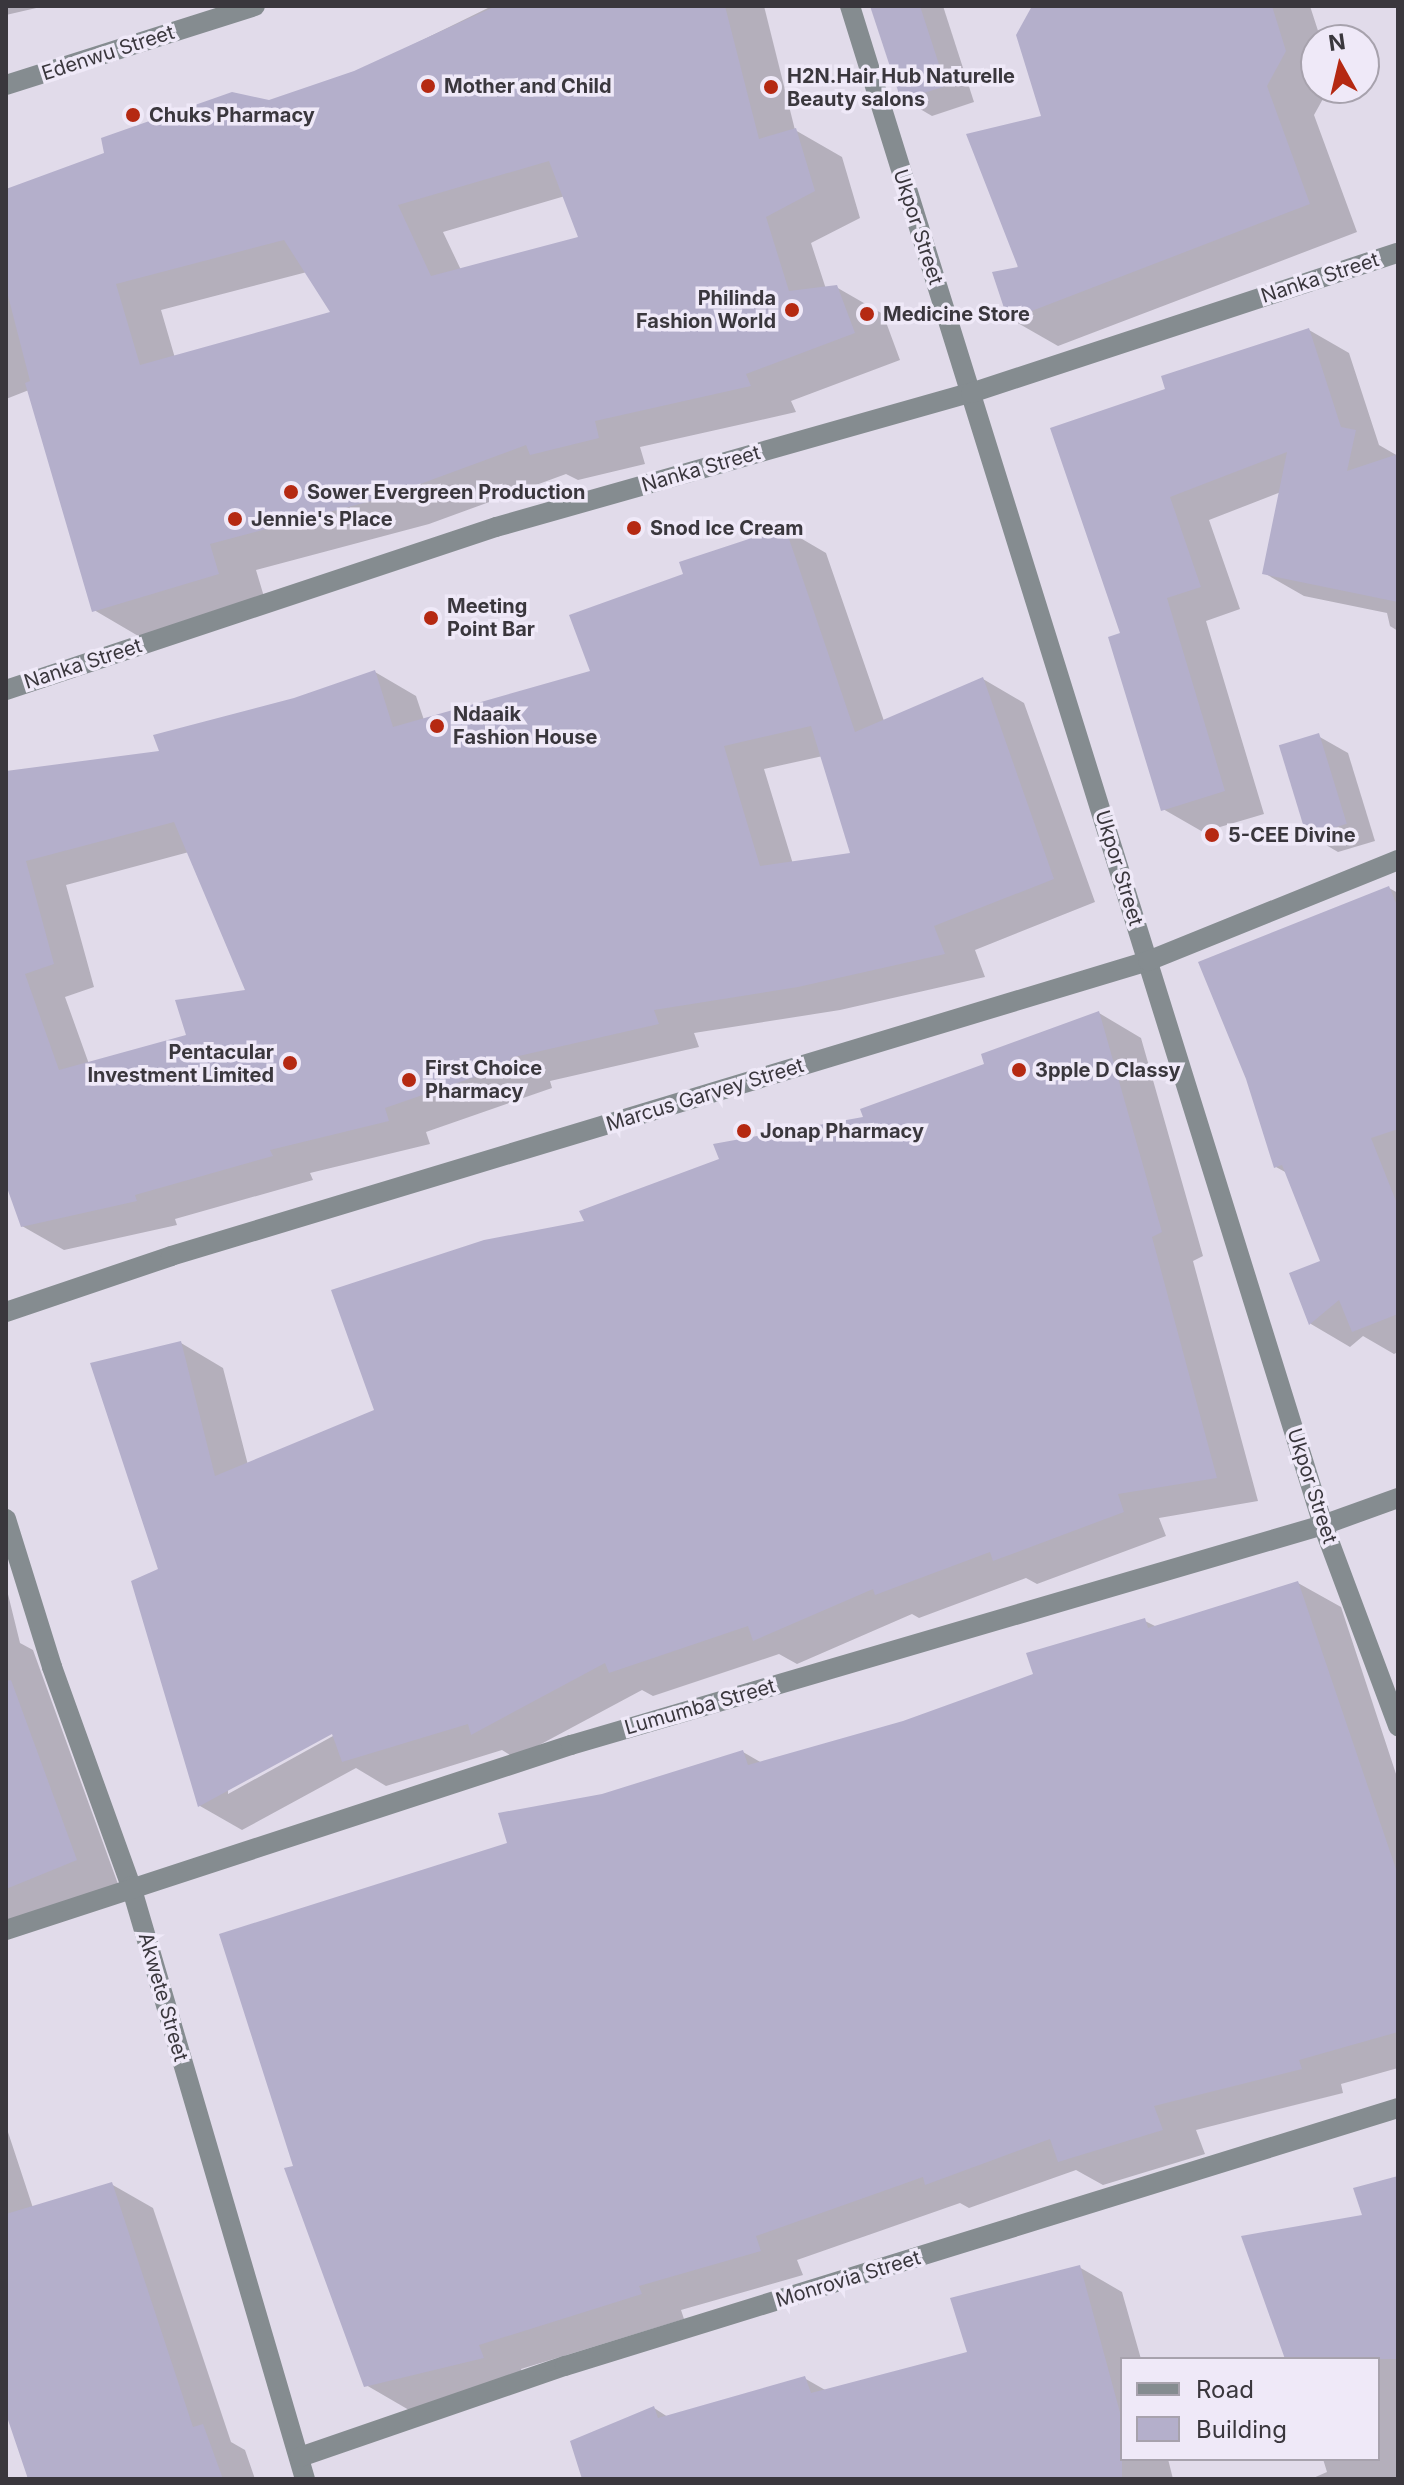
<!DOCTYPE html>
<style>
body{margin:0}
#map{position:relative;width:1404px;height:2485px;overflow:hidden;background:#e1dbea;font-family:Inter,sans-serif}
div>[style]{position:absolute}
.shadow>*{inset:0;background:#0003}
.building>*{inset:0;background:#b4afcb;transform-origin:0 0}
.minor>*{height:20px;margin:-10px;padding:0 10px;transform-origin:10px;border-radius:10px;background:#858c90}
.dots>*{width:22px;height:22px;translate:-50% -50%;box-sizing:border-box;border:4px solid #efe9f8;border-radius:50%}
span{translate:-50% -50%;white-space:nowrap;text-align:center;line-height:1.15;-webkit-text-stroke:7px #efe9f8;paint-order:stroke}
.street-label{font-size:20px;color:#3a373d}
.poi-label{font-size:20px;color:#3a373d;font-weight:700}
.left{translate:0 -50%;text-align:left}
.right{translate:-100% -50%;text-align:right}
.frame{position:absolute;inset:0;border:8px solid #3a373d;pointer-events:none}
.legend{position:absolute;left:1120px;top:2357px;width:260px;height:104px;box-sizing:border-box;background:#efe9f8;border:2px solid #a7a2ad;margin:0;padding:10px 14px;list-style:none;font-size:24px;color:#3a373d}
.legend li{display:flex;align-items:center;gap:16px;height:40px}
.legend b{width:40px;border:2px solid #a7a2ad}
.north{position:absolute;left:1300px;top:24px;width:80px;height:80px;box-sizing:border-box;background:#efe9f8;border:2px solid #a7a2ad;border-radius:50%;rotate:352deg;font-size:22px;font-weight:700;line-height:32px;text-align:center;color:#3a373d}
.north::after{content:'';display:block;margin:auto;width:28px;height:36px;background:#b52912;clip-path:polygon(50% 0,100% 100%,50% 72%,0 100%)}
</style>
<div id="map">
<div class="shadow">
<div style="clip-path:polygon(6px 6px,45px 6px,6px 15px)"></div>
<div style="clip-path:polygon(evenodd,492px 6px,764px 6px,795px 130px,842px 157px,860px 218px,811px 243px,826px 289px,836px 287px,883px 314px,900px 360px,791px 401px,796px 412px,640px 447px,645px 464px,578px 480px,566px 474px,429px 524px,256px 570px,265px 600px,140px 637px,94px 610px,29px 390px,6px 399px,6px 191px,355px 73px,492px 6px,565px 196px,581px 238px,461px 270px,443px 232px,565px 196px,492px 6px,307px 272px,333px 313px,175px 358px,161px 310px,307px 272px)"></div>
<div style="clip-path:polygon(872px 6px,943px 6px,974px 102px,932px 116px,903px 99px)"></div>
<div style="clip-path:polygon(1035px 6px,1310px 6px,1321px 40px,1316px 40px,1316px 88px,1329px 88px,1314px 115px,1357px 232px,1058px 346px,1009px 318px,1043px 118px)"></div>
<div style="clip-path:polygon(1309px 330px,1349px 353px,1379px 445px,1398px 456px,1398px 631px,1390px 626px,1387px 613px,1304px 596px,1264px 573px,1281px 492px,1209px 520px,1240px 609px,1206px 621px,1264px 814px,1203px 832px,1163px 809px,1122px 634px,1168px 390px)"></div>
<div style="clip-path:polygon(evenodd,785px 529px,826px 553px,884px 721px,983px 679px,1024px 703px,1095px 902px,975px 950px,985px 977px,840px 1010px,694px 1033px,699px 1047px,550px 1081px,552px 1088px,426px 1132px,430px 1144px,310px 1173px,313px 1180px,175px 1219px,177px 1225px,64px 1250px,22px 1226px,6px 1178px,6px 773px,162px 753px,375px 672px,416px 696px,424px 720px,592px 672px,686px 575px,785px 529px,823px 756px,853px 855px,793px 864px,764px 769px,823px 756px,785px 529px,189px 852px,248px 992px,189px 1036px,89px 1064px,65px 997px,94px 987px,66px 885px,189px 852px)"></div>
<div style="clip-path:polygon(1318px 736px,1348px 753px,1375px 841px,1338px 852px,1309px 835px)"></div>
<div style="clip-path:polygon(1389px 888px,1398px 893px,1398px 1352px,1394px 1354px,1363px 1336px,1350px 1347px,1311px 1324px,1291px 1274px,1322px 1262px,1287px 1173px,1276px 1167px)"></div>
<div style="clip-path:polygon(evenodd,1099px 1013px,1141px 1038px,1203px 1256px,1193px 1261px,1258px 1501px,1159px 1518px,1166px 1536px,1037px 1584px,1026px 1578px,919px 1618px,912px 1614px,797px 1664px,779px 1654px,653px 1696px,642px 1690px,515px 1758px,502px 1750px,386px 1786px,356px 1768px,242px 1830px,200px 1806px,133px 1582px,160px 1570px,181px 1343px,223px 1368px,248px 1465px,377px 1411px,587px 1223px,865px 1119px,1099px 1013px,340px 1728px,342px 1731px,228px 1794px,228px 1789px,340px 1728px)"></div>
<div style="clip-path:polygon(1298px 1583px,1341px 1607px,1398px 1780px,1398px 2068px,1341px 2084px,1343px 2093px,1196px 2130px,1205px 2154px,1103px 2185px,1076px 2170px,969px 2208px,960px 2203px,797px 2260px,803px 2275px,681px 2310px,684px 2319px,521px 2369px,526px 2382px,409px 2410px,366px 2385px,296px 2167px,509px 1844px,603px 1796px,743px 1752px,762px 1763px,904px 1723px,1035px 1675px,1145px 1621px,1157px 1627px)"></div>
<div style="clip-path:polygon(6px 1586px,20px 1643px,33px 1650px,118px 1884px,6px 1931px)"></div>
<div style="clip-path:polygon(6px 2126px,33px 2208px,111px 2184px,153px 2208px,231px 2442px,245px 2450px,255px 2479px,30px 2479px,6px 2410px)"></div>
<div style="clip-path:polygon(1398px 2178px,1398px 2479px,1311px 2479px,1327px 2472px,1323px 2459px,1378px 2459px,1378px 2359px,1287px 2359px,1365px 2216px)"></div>
<div style="clip-path:polygon(1079px 2267px,1122px 2292px,1141px 2359px,1122px 2359px,1122px 2459px,1168px 2459px,1173px 2479px,584px 2479px,654px 2408px,668px 2417px,804px 2378px,827px 2391px,970px 2354px)"></div>
</div>
<div class="building">
<div style="clip-path:polygon(evenodd,496px 6px,725px 6px,759px 139px,796px 128px,815px 191px,766px 217px,789px 291px,837px 285px,855px 333px,746px 374px,751px 386px,595px 421px,599px 438px,530px 455px,526px 445px,382px 498px,210px 544px,219px 574px,92px 612px,25px 383px,30px 381px,6px 288px,6px 189px,104px 153px,101px 138px,232px 92px,269px 100px,354px 71px,496px 6px,549px 161px,578px 237px,431px 276px,398px 205px,549px 161px,496px 6px,284px 240px,330px 312px,140px 365px,116px 284px,284px 240px)"></div>
<div style="clip-path:polygon(870px 6px,920px 6px,946px 86px,901px 100px)"></div>
<div style="clip-path:polygon(1032px 6px,1272px 6px,1286px 51px,1267px 86px,1310px 204px,1008px 320px,992px 272px,1018px 267px,966px 134px,1041px 116px,1016px 35px)"></div>
<div style="clip-path:polygon(1309px 328px,1341px 427px,1356px 430px,1347px 471px,1398px 454px,1398px 602px,1262px 574px,1287px 452px,1170px 497px,1201px 587px,1167px 598px,1225px 791px,1161px 811px,1108px 637px,1120px 633px,1050px 428px,1165px 389px,1161px 376px)"></div>
<div style="clip-path:polygon(evenodd,785px 527px,855px 732px,983px 677px,1054px 879px,934px 926px,945px 954px,798px 987px,654px 1010px,659px 1024px,510px 1058px,512px 1064px,385px 1108px,389px 1121px,270px 1150px,273px 1156px,135px 1195px,137px 1201px,21px 1227px,6px 1185px,6px 771px,159px 751px,153px 735px,294px 698px,375px 670px,393px 727px,590px 671px,569px 615px,683px 574px,679px 562px,785px 527px,811px 726px,850px 853px,760px 866px,724px 746px,811px 726px,785px 527px,174px 822px,245px 990px,175px 1000px,186px 1035px,59px 1070px,25px 974px,54px 964px,26px 861px,174px 822px)"></div>
<div style="left:1319px;top:733px;width:95px;height:42px;rotate:73deg"></div>
<div style="clip-path:polygon(1389px 886px,1398px 908px,1398px 1129px,1371px 1138px,1398px 1206px,1398px 1314px,1352px 1332px,1339px 1300px,1309px 1325px,1289px 1273px,1320px 1261px,1282px 1165px,1274px 1168px,1246px 1079px,1198px 962px)"></div>
<div style="clip-path:polygon(1099px 1011px,1162px 1232px,1152px 1237px,1217px 1478px,1118px 1494px,1124px 1512px,993px 1561px,990px 1552px,875px 1595px,873px 1589px,753px 1641px,748px 1626px,609px 1673px,605px 1663px,471px 1735px,468px 1724px,342px 1762px,332px 1734px,198px 1807px,131px 1581px,158px 1569px,90px 1363px,181px 1341px,215px 1476px,374px 1410px,331px 1290px,484px 1240px,584px 1221px,579px 1211px,719px 1159px,713px 1144px,863px 1117px,860px 1109px,984px 1064px,981px 1054px)"></div>
<div style="clip-path:polygon(1298px 1581px,1398px 1875px,1398px 2032px,1299px 2060px,1302px 2069px,1154px 2106px,1163px 2130px,1058px 2162px,1050px 2139px,925px 2185px,923px 2177px,756px 2236px,761px 2251px,639px 2286px,642px 2294px,479px 2345px,484px 2358px,364px 2387px,284px 2168px,293px 2166px,219px 1934px,507px 1843px,498px 1813px,602px 1794px,743px 1750px,748px 1765px,903px 1721px,1033px 1674px,1026px 1653px,1145px 1618px,1148px 1628px)"></div>
<div style="clip-path:polygon(11px 1680px,77px 1860px,6px 1889px,6px 1681px)"></div>
<div style="clip-path:polygon(1398px 2176px,1398px 2359px,1285px 2359px,1241px 2236px,1362px 2215px,1353px 2188px)"></div>
<div style="clip-path:polygon(112px 2182px,193px 2427px,203px 2424px,223px 2479px,28px 2479px,6px 2414px,6px 2214px)"></div>
<div style="clip-path:polygon(1080px 2265px,1122px 2420px,1122px 2479px,582px 2479px,570px 2441px,654px 2406px,658px 2418px,805px 2376px,811px 2393px,967px 2352px,950px 2298px)"></div>
</div>
<div class="minor">
<div style="left:850px;top:6px;width:1591px;rotate:72.7deg"></div>
<div style="left:1323px;top:1525px;width:215px;rotate:69.5deg"></div>
<div style="left:6px;top:85px;width:261px;rotate:-17.6deg"></div>
<div style="left:6px;top:690px;width:516px;rotate:-18.4deg"></div>
<div style="left:496px;top:527px;width:494px;rotate:-15.8deg"></div>
<div style="left:971px;top:393px;width:449px;rotate:-18.2deg"></div>
<div style="left:6px;top:1312px;width:174px;rotate:-18.7deg"></div>
<div style="left:171px;top:1256px;width:1021px;rotate:-16.8deg"></div>
<div style="left:1148px;top:961px;width:270px;rotate:-22deg"></div>
<div style="left:6px;top:1519px;width:155px;rotate:72.7deg"></div>
<div style="left:52px;top:1667px;width:233px;rotate:70.2deg"></div>
<div style="left:131px;top:1886px;width:618px;rotate:73.65deg"></div>
<div style="left:6px;top:1930px;width:595px;rotate:-18.13deg"></div>
<div style="left:571px;top:1745px;width:784px;rotate:-16.31deg"></div>
<div style="left:1323px;top:1525px;width:80px;rotate:-19.8deg"></div>
<div style="left:300px;top:2457px;width:280px;rotate:-19deg"></div>
<div style="left:565px;top:2366px;width:872px;rotate:-17.21deg"></div>
</div>
<div class="dots">
<div style="left:428px;top:86px;background:#b52912"></div>
<div style="left:771px;top:87px;background:#b52912"></div>
<div style="left:133px;top:115px;background:#b52912"></div>
<div style="left:792px;top:310px;background:#b52912"></div>
<div style="left:867px;top:314px;background:#b52912"></div>
<div style="left:291px;top:492px;background:#b52912"></div>
<div style="left:235px;top:519px;background:#b52912"></div>
<div style="left:634px;top:528px;background:#b52912"></div>
<div style="left:431px;top:618px;background:#b52912"></div>
<div style="left:437px;top:726px;background:#b52912"></div>
<div style="left:1212px;top:835px;background:#b52912"></div>
<div style="left:290px;top:1063px;background:#b52912"></div>
<div style="left:1019px;top:1070px;background:#b52912"></div>
<div style="left:409px;top:1080px;background:#b52912"></div>
<div style="left:744px;top:1131px;background:#b52912"></div>
</div>
<div class="street-label">
<span style="left:108px;top:53px;rotate:-18deg">Edenwu Street</span>
<span style="left:918px;top:227px;rotate:72deg">Ukpor Street</span>
<span style="left:1320px;top:278px;rotate:-18deg">Nanka Street</span>
<span style="left:701px;top:469px;rotate:-16deg">Nanka Street</span>
<span style="left:83px;top:664px;rotate:-18deg">Nanka Street</span>
<span style="left:1119px;top:868px;rotate:73deg">Ukpor Street</span>
<span style="left:705px;top:1095px;rotate:-17deg">Marcus Garvey Street</span>
<span style="left:1312px;top:1486px;rotate:72deg">Ukpor Street</span>
<span style="left:700px;top:1707px;rotate:-16deg">Lumumba Street</span>
<span style="left:163px;top:1997px;rotate:74deg">Akwete Street</span>
<span style="left:848px;top:2279px;rotate:-17deg">Monrovia Street</span>
</div>
<div class="poi-label">
<span class="left" style="left:787px;top:88px">H2N.Hair Hub Naturelle<br>Beauty salons</span>
<span class="left" style="left:444px;top:86px">Mother and Child</span>
<span class="left" style="left:149px;top:115px">Chuks Pharmacy</span>
<span class="right" style="left:776px;top:310px">Philinda<br>Fashion World</span>
<span class="left" style="left:883px;top:314px">Medicine Store</span>
<span class="left" style="left:307px;top:492px">Sower Evergreen Production</span>
<span class="left" style="left:251px;top:519px">Jennie's Place</span>
<span class="left" style="left:650px;top:528px">Snod Ice Cream</span>
<span class="left" style="left:447px;top:618px">Meeting<br>Point Bar</span>
<span class="left" style="left:453px;top:726px">Ndaaik<br>Fashion House</span>
<span class="left" style="left:1228px;top:835px">5-CEE Divine</span>
<span class="right" style="left:274px;top:1064px">Pentacular<br>Investment Limited</span>
<span class="left" style="left:425px;top:1080px">First Choice<br>Pharmacy</span>
<span class="left" style="left:1035px;top:1070px">3pple D Classy</span>
<span class="left" style="left:760px;top:1131px">Jonap Pharmacy</span>
</div>
<div class="frame"></div>
<ul class="legend">
<li><b style="height:10px;background:#858c90"></b>Road</li>
<li><b style="height:22px;background:#b4afcb"></b>Building</li>
</ul>
<div class="north">N</div>
</div>
